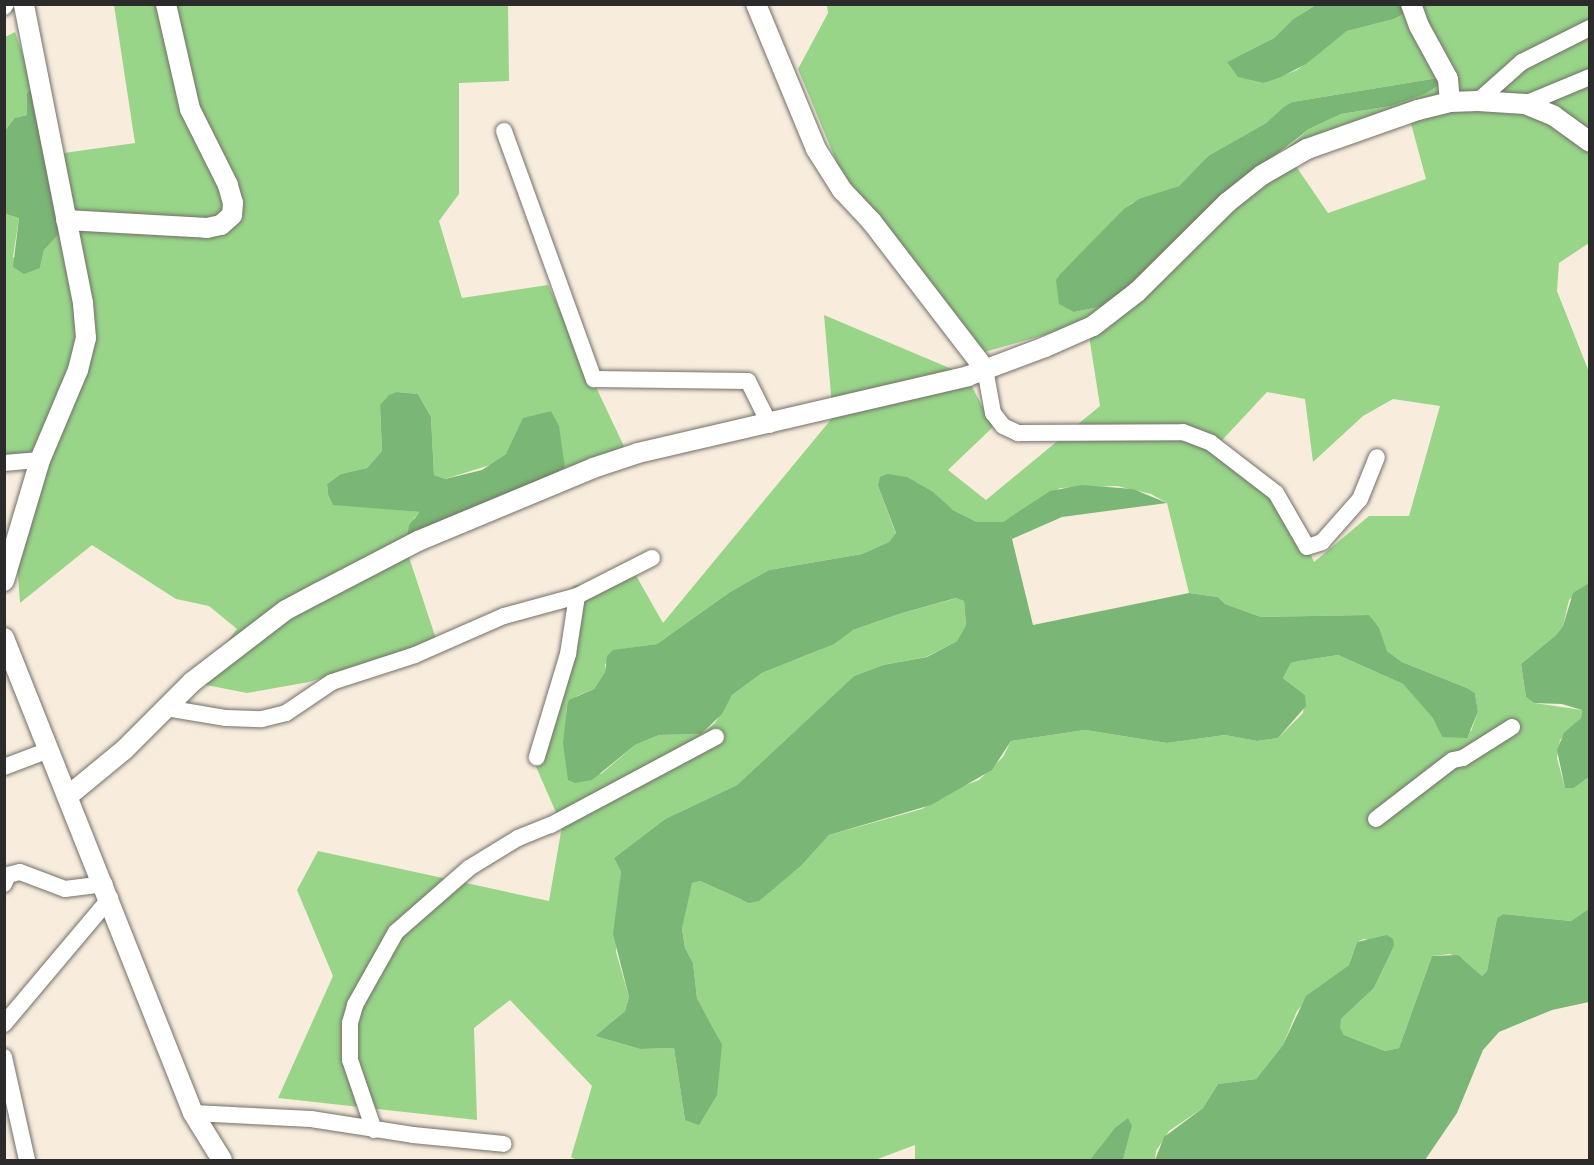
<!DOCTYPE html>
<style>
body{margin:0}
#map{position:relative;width:1594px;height:1165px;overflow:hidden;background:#f8eddd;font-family:Sriracha,sans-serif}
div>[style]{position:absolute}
.green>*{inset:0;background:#98d589}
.forest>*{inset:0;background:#7ab675}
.roads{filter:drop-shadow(0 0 2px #736f69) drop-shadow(0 0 2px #736f69)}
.minor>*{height:16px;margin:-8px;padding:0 8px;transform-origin:8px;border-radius:8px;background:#fff}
.tertiary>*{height:20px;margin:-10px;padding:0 10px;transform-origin:10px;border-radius:10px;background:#fff}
span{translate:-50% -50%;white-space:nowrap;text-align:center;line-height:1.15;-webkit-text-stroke:4.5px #fff;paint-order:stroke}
.frame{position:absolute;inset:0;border:6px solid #2b2b2b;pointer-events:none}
</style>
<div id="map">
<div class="green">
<div style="clip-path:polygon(114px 5px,508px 5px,509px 81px,459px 83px,459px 194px,439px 221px,462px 298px,548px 285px,628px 455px,565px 468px,551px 411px,533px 416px,506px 454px,490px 465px,445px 479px,434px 475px,431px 417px,418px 394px,397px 392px,380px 405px,382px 451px,367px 468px,341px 474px,327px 484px,328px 494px,343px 505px,421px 512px,414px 518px,406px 548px,437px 642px,309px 682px,247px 693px,196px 683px,237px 629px,209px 606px,176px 599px,92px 545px,20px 603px,15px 535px,34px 465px,5px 466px,5px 214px,19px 218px,13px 257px,40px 268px,44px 250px,59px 234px,57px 154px,135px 143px)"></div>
<div style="clip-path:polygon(evenodd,827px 5px,1316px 5px,1293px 19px,1274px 38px,1227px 62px,1264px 83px,1297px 70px,1347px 31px,1394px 19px,1420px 5px,1589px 5px,1589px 243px,1559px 263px,1557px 291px,1589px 372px,1589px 583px,1569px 600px,1563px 626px,1556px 635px,1521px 664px,1526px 697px,1534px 703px,1582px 710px,1581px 718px,1560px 740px,1557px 758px,1565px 788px,1574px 788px,1589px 777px,1590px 909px,1571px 921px,1503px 914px,1497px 918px,1487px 971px,1482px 976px,1465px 961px,1450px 954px,1432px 956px,1399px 1048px,1385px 1051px,1344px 1035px,1339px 1028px,1341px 1019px,1374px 988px,1394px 946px,1364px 939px,1357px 942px,1349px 965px,1314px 991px,1297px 1011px,1283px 1045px,1256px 1079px,1218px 1084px,1203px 1108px,1169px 1131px,1156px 1151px,1155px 1160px,1123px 1160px,1132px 1126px,1090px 1160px,915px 1160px,915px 1145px,875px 1160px,577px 1160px,571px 1157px,592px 1086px,510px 1000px,474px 1028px,477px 1120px,278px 1098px,333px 976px,297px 890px,318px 851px,549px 901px,562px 826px,533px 760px,556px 701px,573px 586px,634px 572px,663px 623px,833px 417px,824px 315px,966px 375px,993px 427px,948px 470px,986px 500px,1100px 406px,1087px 323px,981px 353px,842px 175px,798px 69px,828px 13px,827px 5px,1438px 78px,1439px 85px,1425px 94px,1391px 106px,1341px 114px,1309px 129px,1104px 306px,1074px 312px,1061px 273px,1132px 203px,1179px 186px,1208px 156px,1266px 123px,1292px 102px,1438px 78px,827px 5px,1406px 105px,1426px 179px,1328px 213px,1291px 159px,1340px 126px,1406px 105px,827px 5px,1267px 392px,1305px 399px,1313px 462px,1363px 416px,1393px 399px,1440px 406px,1409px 516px,1369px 516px,1314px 562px,1291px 509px,1212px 451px,1267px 392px,827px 5px,917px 483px,953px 510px,977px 522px,1003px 522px,1060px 488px,1117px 486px,1151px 494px,1167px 503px,1189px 593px,1218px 597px,1225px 604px,1261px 617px,1369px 615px,1387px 651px,1402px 662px,1467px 688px,1475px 693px,1478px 712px,1471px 731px,1442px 737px,1434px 718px,1403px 684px,1338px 655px,1299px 661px,1291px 663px,1283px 678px,1305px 695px,1303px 713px,1278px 738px,1257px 741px,1225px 735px,1167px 743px,1085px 730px,1011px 741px,1003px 757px,979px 780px,952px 790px,922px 809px,829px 835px,802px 865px,772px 889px,742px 900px,700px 881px,691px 883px,682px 929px,685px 948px,693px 963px,697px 998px,717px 1036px,685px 1120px,674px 1048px,640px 1049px,595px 1036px,625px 1011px,629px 997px,616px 952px,621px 872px,614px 858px,665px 819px,737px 785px,854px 676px,883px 665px,926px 657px,957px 641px,966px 625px,964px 601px,957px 598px,899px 614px,853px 630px,819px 650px,762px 673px,732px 695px,715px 723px,701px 734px,659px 735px,635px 745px,601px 774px,565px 733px,567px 707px,577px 696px,594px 689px,605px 672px,605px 664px,623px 649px,657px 644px,730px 592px,769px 570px,862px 554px,889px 542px,896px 534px,878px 486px,917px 483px)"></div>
<div style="clip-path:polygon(15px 32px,34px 86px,27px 98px,27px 115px,19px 117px,5px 131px,5px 37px)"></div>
</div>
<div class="forest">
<div style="clip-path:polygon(1316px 5px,1420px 5px,1394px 19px,1347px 31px,1306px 64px,1281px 77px,1264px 83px,1238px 77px,1227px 62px,1274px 38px,1293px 19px)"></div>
<div style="clip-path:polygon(1438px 78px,1439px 85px,1425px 94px,1391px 106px,1341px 114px,1309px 129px,1273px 157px,1257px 181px,1104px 306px,1074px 312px,1059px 304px,1056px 280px,1061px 273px,1124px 209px,1139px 199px,1179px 186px,1208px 156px,1266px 123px,1284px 107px,1292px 102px)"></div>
<div style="clip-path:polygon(34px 86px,59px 234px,44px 250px,40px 268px,24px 274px,13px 267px,19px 218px,5px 214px,5px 131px,15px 118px,27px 115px,27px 94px)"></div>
<div style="clip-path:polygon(397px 392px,418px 394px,431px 417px,434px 475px,445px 479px,482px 470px,506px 454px,523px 418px,551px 411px,559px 426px,565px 468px,406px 548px,409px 525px,420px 512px,333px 505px,328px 494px,327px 484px,341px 474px,367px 468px,382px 451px,380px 405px,389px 395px)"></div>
<div style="clip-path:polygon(887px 474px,907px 477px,933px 492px,953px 510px,977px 522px,1003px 522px,1050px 491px,1082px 485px,1133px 489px,1167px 503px,1062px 517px,1012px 539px,1033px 625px,1189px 593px,1218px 597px,1225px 604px,1261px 617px,1369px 615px,1379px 628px,1387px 651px,1402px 662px,1467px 688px,1475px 693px,1478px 712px,1467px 738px,1442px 737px,1433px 718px,1403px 684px,1338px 655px,1299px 661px,1291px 663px,1283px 678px,1305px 695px,1306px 706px,1278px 738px,1257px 741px,1225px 735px,1167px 743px,1085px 730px,1011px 741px,992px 770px,931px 805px,829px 835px,802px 865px,759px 901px,749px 903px,700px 881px,692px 883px,682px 929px,685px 948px,693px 963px,697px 998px,722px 1045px,717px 1095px,699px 1125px,685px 1120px,674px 1048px,640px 1049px,595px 1036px,625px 1011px,629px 997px,613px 934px,621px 872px,614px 858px,665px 819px,737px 785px,854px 676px,883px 665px,927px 657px,957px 641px,966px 625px,964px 601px,956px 598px,899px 614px,853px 630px,834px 644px,762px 673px,732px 695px,722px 714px,701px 734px,659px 735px,635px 745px,592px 780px,575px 783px,568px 780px,563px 743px,567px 707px,569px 700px,594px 689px,605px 672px,607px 656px,613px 650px,657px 644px,730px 592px,769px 570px,862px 554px,889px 542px,896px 533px,878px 486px,880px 477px)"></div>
<div style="clip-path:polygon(1589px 583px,1589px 777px,1574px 788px,1565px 788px,1557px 750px,1564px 733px,1581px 718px,1582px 710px,1562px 704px,1534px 703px,1526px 697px,1521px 664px,1556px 635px,1563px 626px,1573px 593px)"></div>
<div style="clip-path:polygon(1589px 909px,1589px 1002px,1552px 1010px,1499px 1032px,1483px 1050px,1457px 1113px,1425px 1160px,1155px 1160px,1164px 1137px,1203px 1108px,1218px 1084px,1256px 1079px,1283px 1045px,1306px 996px,1349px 965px,1357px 942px,1387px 935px,1393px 939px,1394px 946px,1374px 988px,1341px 1019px,1340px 1028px,1344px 1035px,1385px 1051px,1399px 1048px,1432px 956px,1458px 955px,1482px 976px,1487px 971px,1497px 918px,1503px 914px,1571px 921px)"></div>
<div style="clip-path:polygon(1128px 1118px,1132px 1126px,1123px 1160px,1090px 1160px,1115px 1128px)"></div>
</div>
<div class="roads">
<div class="minor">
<div style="left:4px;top:7px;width:4px;rotate:-56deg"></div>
<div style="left:1478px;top:101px;width:59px;rotate:-41.6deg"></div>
<div style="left:1522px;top:62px;width:76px;rotate:-26.6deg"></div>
<div style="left:1525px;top:104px;width:70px;rotate:-22.6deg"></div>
<div style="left:504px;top:131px;width:264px;rotate:70.1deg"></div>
<div style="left:594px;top:379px;width:154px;rotate:0.7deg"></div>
<div style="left:748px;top:381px;width:49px;rotate:63.4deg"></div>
<div style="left:985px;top:369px;width:45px;rotate:79.7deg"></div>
<div style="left:993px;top:413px;width:16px;rotate:52deg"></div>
<div style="left:1003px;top:426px;width:17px;rotate:25deg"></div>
<div style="left:1018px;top:433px;width:165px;rotate:-0.3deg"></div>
<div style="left:1183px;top:432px;width:30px;rotate:21deg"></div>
<div style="left:1211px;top:443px;width:82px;rotate:37.6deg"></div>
<div style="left:1276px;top:493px;width:62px;rotate:60.1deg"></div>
<div style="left:1307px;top:547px;width:16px;rotate:-18deg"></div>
<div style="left:1322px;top:542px;width:57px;rotate:-48.5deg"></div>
<div style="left:1360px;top:499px;width:45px;rotate:-68deg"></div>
<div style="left:4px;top:463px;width:36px;rotate:-5deg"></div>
<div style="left:577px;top:596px;width:84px;rotate:-26.9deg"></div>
<div style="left:166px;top:708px;width:61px;rotate:9.5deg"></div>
<div style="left:226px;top:718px;width:36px;rotate:2deg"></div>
<div style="left:262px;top:719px;width:25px;rotate:-14deg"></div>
<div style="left:286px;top:713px;width:55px;rotate:-34deg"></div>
<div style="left:332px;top:682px;width:87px;rotate:-18deg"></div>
<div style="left:415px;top:655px;width:97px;rotate:-23.7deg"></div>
<div style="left:504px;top:616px;width:76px;rotate:-15.3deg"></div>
<div style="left:577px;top:596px;width:59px;rotate:98.8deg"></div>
<div style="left:568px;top:654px;width:108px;rotate:106.8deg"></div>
<div style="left:4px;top:767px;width:48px;rotate:-20.7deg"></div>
<div style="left:1376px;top:819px;width:97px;rotate:-37.5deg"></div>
<div style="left:1453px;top:760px;width:10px;rotate:-11deg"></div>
<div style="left:1463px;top:758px;width:58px;rotate:-32.3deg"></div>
<div style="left:4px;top:884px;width:10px;rotate:-66deg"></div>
<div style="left:8px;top:875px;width:12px;rotate:-14deg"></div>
<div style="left:20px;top:872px;width:48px;rotate:20.7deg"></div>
<div style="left:65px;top:889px;width:40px;rotate:-7.1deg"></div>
<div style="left:4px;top:1024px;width:165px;rotate:-49.9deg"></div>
<div style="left:4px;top:1057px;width:106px;rotate:77.4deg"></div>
<div style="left:193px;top:1113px;width:118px;rotate:2.9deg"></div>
<div style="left:311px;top:1119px;width:103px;rotate:8.9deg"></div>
<div style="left:413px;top:1135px;width:91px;rotate:5.6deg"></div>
<div style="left:374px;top:1130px;width:74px;rotate:-108.9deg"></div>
<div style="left:350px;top:1060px;width:37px;rotate:-90deg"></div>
<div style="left:350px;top:1023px;width:19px;rotate:-74deg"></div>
<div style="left:355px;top:1005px;width:84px;rotate:-60.7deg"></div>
<div style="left:396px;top:932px;width:97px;rotate:-41.2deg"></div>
<div style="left:469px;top:868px;width:57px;rotate:-31.5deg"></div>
<div style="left:518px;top:838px;width:35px;rotate:-22deg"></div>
<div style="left:551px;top:825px;width:187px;rotate:-28.1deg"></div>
</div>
<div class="tertiary">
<div style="left:756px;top:4px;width:157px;rotate:67.5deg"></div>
<div style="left:816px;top:149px;width:49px;rotate:57.6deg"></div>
<div style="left:842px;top:190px;width:44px;rotate:46.8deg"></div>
<div style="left:872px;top:222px;width:185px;rotate:52.5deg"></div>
<div style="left:1411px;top:4px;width:23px;rotate:70deg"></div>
<div style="left:1419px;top:26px;width:60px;rotate:61.3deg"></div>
<div style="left:1448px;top:79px;width:23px;rotate:85deg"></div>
<div style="left:66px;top:220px;width:141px;rotate:3.2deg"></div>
<div style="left:207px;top:228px;width:14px;rotate:-12deg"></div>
<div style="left:221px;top:225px;width:15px;rotate:-42deg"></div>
<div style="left:232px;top:215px;width:12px;rotate:-85deg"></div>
<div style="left:233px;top:203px;width:19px;rotate:-106deg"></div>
<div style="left:228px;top:185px;width:85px;rotate:-116.6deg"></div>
<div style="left:190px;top:109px;width:108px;rotate:-102.9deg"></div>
<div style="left:4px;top:581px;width:126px;rotate:-73.4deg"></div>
<div style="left:40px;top:460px;width:98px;rotate:-67.1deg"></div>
<div style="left:78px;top:370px;width:33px;rotate:-76deg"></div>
<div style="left:86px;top:338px;width:35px;rotate:-95deg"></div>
<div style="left:83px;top:303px;width:305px;rotate:-101.2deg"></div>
<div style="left:4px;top:638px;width:511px;rotate:68.3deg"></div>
<div style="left:193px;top:1113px;width:55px;rotate:58.3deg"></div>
<div style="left:68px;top:796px;width:72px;rotate:-39.4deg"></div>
<div style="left:124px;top:750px;width:96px;rotate:-45deg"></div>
<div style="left:192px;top:682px;width:118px;rotate:-37.5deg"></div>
<div style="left:286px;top:610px;width:38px;rotate:-28deg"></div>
<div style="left:320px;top:592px;width:110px;rotate:-27.5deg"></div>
<div style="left:418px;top:541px;width:190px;rotate:-22.6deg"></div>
<div style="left:593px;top:468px;width:47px;rotate:-18.4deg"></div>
<div style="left:638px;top:453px;width:339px;rotate:-13.1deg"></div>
<div style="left:968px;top:376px;width:82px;rotate:-20.6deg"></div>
<div style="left:1045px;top:347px;width:52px;rotate:-23.6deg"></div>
<div style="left:1093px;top:326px;width:56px;rotate:-37.7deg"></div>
<div style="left:1137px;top:292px;width:128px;rotate:-44.7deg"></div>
<div style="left:1228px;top:202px;width:43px;rotate:-38.5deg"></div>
<div style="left:1262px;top:175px;width:52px;rotate:-30deg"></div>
<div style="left:1307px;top:149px;width:118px;rotate:-19.4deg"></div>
<div style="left:1418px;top:110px;width:33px;rotate:-14deg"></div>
<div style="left:1450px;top:102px;width:28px;rotate:-2deg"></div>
<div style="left:1478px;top:101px;width:47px;rotate:3.7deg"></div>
<div style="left:1525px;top:104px;width:31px;rotate:22deg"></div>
<div style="left:1554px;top:116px;width:44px;rotate:35.8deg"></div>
</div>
</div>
<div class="frame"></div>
</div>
